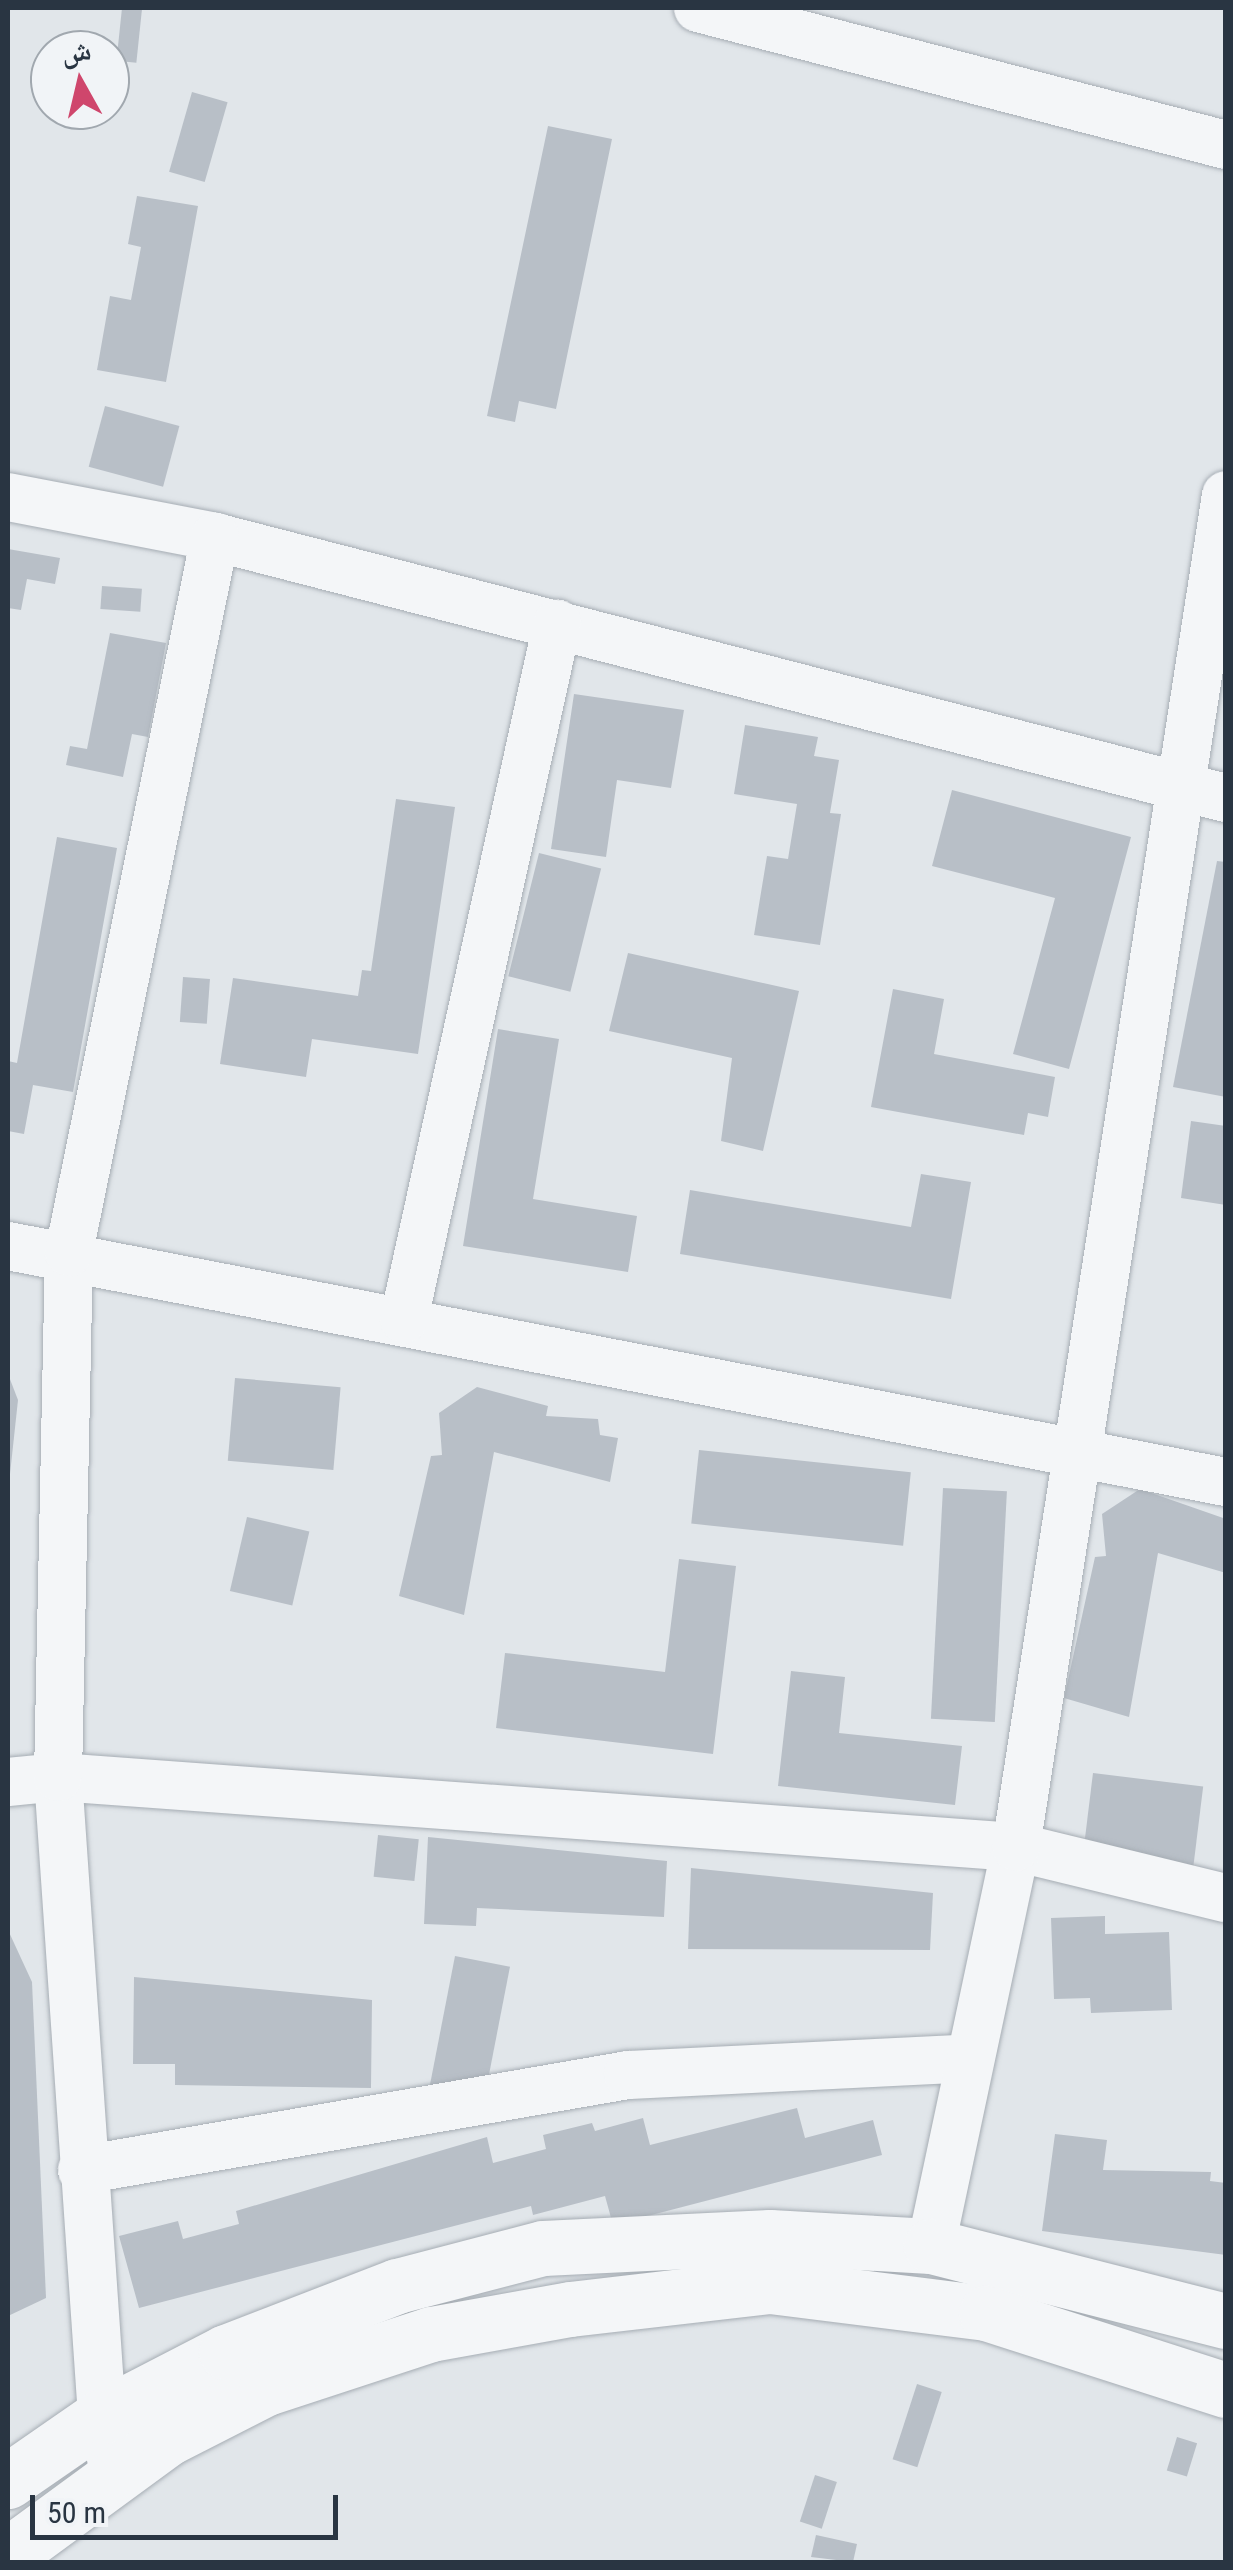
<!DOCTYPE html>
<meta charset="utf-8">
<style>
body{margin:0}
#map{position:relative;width:1233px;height:2570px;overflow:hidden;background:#e1e6ea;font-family:"Roboto Condensed","Noto Naskh Arabic",sans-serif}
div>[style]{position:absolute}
.building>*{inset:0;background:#b8bfc7;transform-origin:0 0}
.roads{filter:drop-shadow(0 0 2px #a6adb4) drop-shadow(0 0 2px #a6adb4)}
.minor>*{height:48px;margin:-24px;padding:0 24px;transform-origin:24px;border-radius:24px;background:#f4f6f8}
.tertiary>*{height:55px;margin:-27.5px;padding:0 27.5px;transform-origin:27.5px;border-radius:27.5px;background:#f4f6f8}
span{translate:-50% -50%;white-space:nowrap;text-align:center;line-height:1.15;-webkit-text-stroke:9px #f1f4f7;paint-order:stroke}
.frame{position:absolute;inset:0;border:10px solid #293542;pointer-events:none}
.north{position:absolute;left:30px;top:30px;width:100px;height:100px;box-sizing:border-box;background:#f1f4f7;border:2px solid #a1a8af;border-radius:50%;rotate:352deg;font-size:28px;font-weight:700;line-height:40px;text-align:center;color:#293542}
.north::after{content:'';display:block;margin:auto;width:35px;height:45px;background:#cf466c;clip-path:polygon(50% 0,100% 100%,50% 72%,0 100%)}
.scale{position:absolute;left:30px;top:2495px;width:308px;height:45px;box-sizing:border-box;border:5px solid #293542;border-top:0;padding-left:12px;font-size:30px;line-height:35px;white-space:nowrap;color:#293542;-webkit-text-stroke:8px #f1f4f7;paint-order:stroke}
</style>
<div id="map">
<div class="building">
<div style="left:122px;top:8px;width:20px;height:53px;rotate:6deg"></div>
<div style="left:192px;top:92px;width:37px;height:83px;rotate:16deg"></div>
<div style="clip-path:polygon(548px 126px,612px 139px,556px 409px,519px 401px,515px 422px,487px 416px)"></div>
<div style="clip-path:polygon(137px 196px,198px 206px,166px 382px,97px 370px,110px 296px,131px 300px,141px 247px,128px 244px)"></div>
<div style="left:105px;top:406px;width:77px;height:63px;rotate:15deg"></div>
<div style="clip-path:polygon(8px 549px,60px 558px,55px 584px,27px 579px,21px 610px,8px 608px)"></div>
<div style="left:102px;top:586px;width:40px;height:23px;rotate:4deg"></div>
<div style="clip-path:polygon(110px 633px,166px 643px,148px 737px,132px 734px,123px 777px,66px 765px,70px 746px,87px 749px)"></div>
<div style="clip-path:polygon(574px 694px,684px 710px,671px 788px,617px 780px,606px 857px,551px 849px)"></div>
<div style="clip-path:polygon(745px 725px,818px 737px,814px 756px,839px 760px,830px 813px,841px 814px,820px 945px,754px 935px,767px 856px,788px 859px,797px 804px,734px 794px)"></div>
<div style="clip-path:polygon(952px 790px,1131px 837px,1069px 1069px,1013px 1054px,1055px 898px,932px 866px)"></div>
<div style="clip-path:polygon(396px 799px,455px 807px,418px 1054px,312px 1039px,306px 1077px,220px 1064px,233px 978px,358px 996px,362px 970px,371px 971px)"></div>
<div style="clip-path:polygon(57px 837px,117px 848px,73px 1092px,33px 1085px,24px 1134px,8px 1131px,8px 1061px,17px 1063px)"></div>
<div style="left:539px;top:853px;width:64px;height:127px;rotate:14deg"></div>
<div style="clip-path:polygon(1217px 861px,1226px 862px,1226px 1097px,1173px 1087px)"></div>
<div style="clip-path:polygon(628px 953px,799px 991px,763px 1151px,721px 1141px,732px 1058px,609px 1031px)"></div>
<div style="left:183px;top:977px;width:27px;height:45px;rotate:4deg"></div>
<div style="clip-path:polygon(893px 989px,944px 999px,934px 1054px,1055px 1077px,1048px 1117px,1028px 1113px,1024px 1135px,871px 1107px)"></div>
<div style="clip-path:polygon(498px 1029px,559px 1039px,533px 1199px,637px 1216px,628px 1272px,463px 1246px)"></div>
<div style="clip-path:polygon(1191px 1121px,1226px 1126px,1226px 1205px,1181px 1198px)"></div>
<div style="clip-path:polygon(921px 1174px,971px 1182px,951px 1299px,680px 1254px,690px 1190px,911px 1227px)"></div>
<div style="clip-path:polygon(8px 1374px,18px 1400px,10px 1474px,8px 1474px)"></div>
<div style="left:235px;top:1378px;width:106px;height:83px;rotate:5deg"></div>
<div style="clip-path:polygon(477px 1387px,548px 1406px,546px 1416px,598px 1419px,600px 1435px,618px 1438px,610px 1482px,494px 1452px,464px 1615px,399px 1596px,431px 1456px,442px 1455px,439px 1413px)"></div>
<div style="left:699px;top:1450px;width:213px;height:74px;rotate:6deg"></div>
<div style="left:943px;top:1488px;width:64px;height:231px;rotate:3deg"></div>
<div style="clip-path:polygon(1140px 1489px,1226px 1519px,1226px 1573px,1158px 1553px,1129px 1717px,1064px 1698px,1095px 1557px,1106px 1556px,1102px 1514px)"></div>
<div style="left:247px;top:1517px;width:64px;height:76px;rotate:13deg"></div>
<div style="clip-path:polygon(679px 1559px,736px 1566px,713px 1754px,496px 1728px,505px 1653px,665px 1672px)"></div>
<div style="clip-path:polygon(791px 1671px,845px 1677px,839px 1733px,962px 1746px,955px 1805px,778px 1786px)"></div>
<div style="left:1093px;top:1773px;width:111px;height:88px;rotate:7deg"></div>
<div style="left:378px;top:1835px;width:41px;height:42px;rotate:6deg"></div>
<div style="clip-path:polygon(428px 1837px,667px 1861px,664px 1917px,477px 1908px,476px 1926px,424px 1924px)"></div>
<div style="clip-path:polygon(691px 1868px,933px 1893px,930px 1950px,688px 1949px)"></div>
<div style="clip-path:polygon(1105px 1916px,1105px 1934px,1169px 1932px,1172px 2010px,1091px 2013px,1090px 1998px,1054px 1999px,1051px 1918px)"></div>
<div style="clip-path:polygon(8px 1930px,32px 1982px,46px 2298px,8px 2316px)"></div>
<div style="left:455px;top:1956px;width:56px;height:139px;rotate:11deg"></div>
<div style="clip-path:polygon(134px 1977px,372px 2000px,371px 2088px,175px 2085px,175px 2064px,133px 2064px)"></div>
<div style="clip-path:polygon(797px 2108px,805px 2138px,873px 2120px,882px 2155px,613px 2225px,605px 2196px,533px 2215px,531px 2206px,139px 2308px,119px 2236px,178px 2221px,183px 2239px,239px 2224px,236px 2211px,487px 2137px,493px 2163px,546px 2149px,543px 2135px,592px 2123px,595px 2131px,643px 2118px,650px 2145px)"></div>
<div style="clip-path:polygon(1055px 2134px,1107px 2140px,1103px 2170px,1211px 2172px,1210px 2181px,1226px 2183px,1226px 2255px,1042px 2231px)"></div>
<div style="left:917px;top:2384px;width:26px;height:79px;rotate:18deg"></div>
<div style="left:1177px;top:2437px;width:21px;height:35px;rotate:17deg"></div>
<div style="left:815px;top:2475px;width:23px;height:49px;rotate:18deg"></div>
<div style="clip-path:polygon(816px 2535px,857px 2544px,853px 2562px,811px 2557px)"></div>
</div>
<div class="roads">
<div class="minor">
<div style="left:698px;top:8px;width:545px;rotate:14.55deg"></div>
<div style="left:8px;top:497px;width:211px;rotate:10.9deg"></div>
<div style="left:215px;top:537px;width:1044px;rotate:14.48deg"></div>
<div style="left:8px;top:1246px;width:1241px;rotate:10.97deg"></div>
<div style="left:404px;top:1319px;width:712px;rotate:-77.58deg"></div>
<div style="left:8px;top:1782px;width:50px;rotate:-5.7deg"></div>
<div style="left:58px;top:1777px;width:961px;rotate:4.18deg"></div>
<div style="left:1016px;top:1847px;width:216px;rotate:13.7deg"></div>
<div style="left:82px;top:2170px;width:554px;rotate:-9.87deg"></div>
<div style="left:628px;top:2075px;width:342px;rotate:-2.8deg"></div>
<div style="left:931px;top:2246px;width:408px;rotate:-78deg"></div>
<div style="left:1016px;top:1847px;width:1368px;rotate:-81.17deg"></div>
<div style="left:115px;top:2477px;width:62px;rotate:-102deg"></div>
<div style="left:102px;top:2416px;width:641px;rotate:-93.94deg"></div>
<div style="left:58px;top:1777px;width:525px;rotate:-88.8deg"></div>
<div style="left:69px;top:1252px;width:730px;rotate:-78.46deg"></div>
</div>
<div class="tertiary">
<div style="left:8px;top:2481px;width:114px;rotate:-34.7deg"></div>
<div style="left:102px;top:2416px;width:140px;rotate:-27.3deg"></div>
<div style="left:226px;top:2352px;width:183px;rotate:-21.1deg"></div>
<div style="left:397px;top:2286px;width:151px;rotate:-14.6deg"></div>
<div style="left:543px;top:2248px;width:227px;rotate:-2.8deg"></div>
<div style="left:770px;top:2237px;width:161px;rotate:3.2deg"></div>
<div style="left:931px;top:2246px;width:304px;rotate:14.3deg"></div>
<div style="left:8px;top:2555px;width:198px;rotate:-36.2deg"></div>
<div style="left:168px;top:2438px;width:110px;rotate:-27deg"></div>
<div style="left:266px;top:2388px;width:174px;rotate:-18.1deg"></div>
<div style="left:431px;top:2334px;width:141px;rotate:-10.2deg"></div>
<div style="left:570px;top:2309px;width:201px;rotate:-6.6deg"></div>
<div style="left:770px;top:2286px;width:218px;rotate:7.1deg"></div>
<div style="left:986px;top:2313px;width:252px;rotate:17.8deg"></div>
</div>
</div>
<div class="frame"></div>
<div class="north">ش</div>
<div class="scale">50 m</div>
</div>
